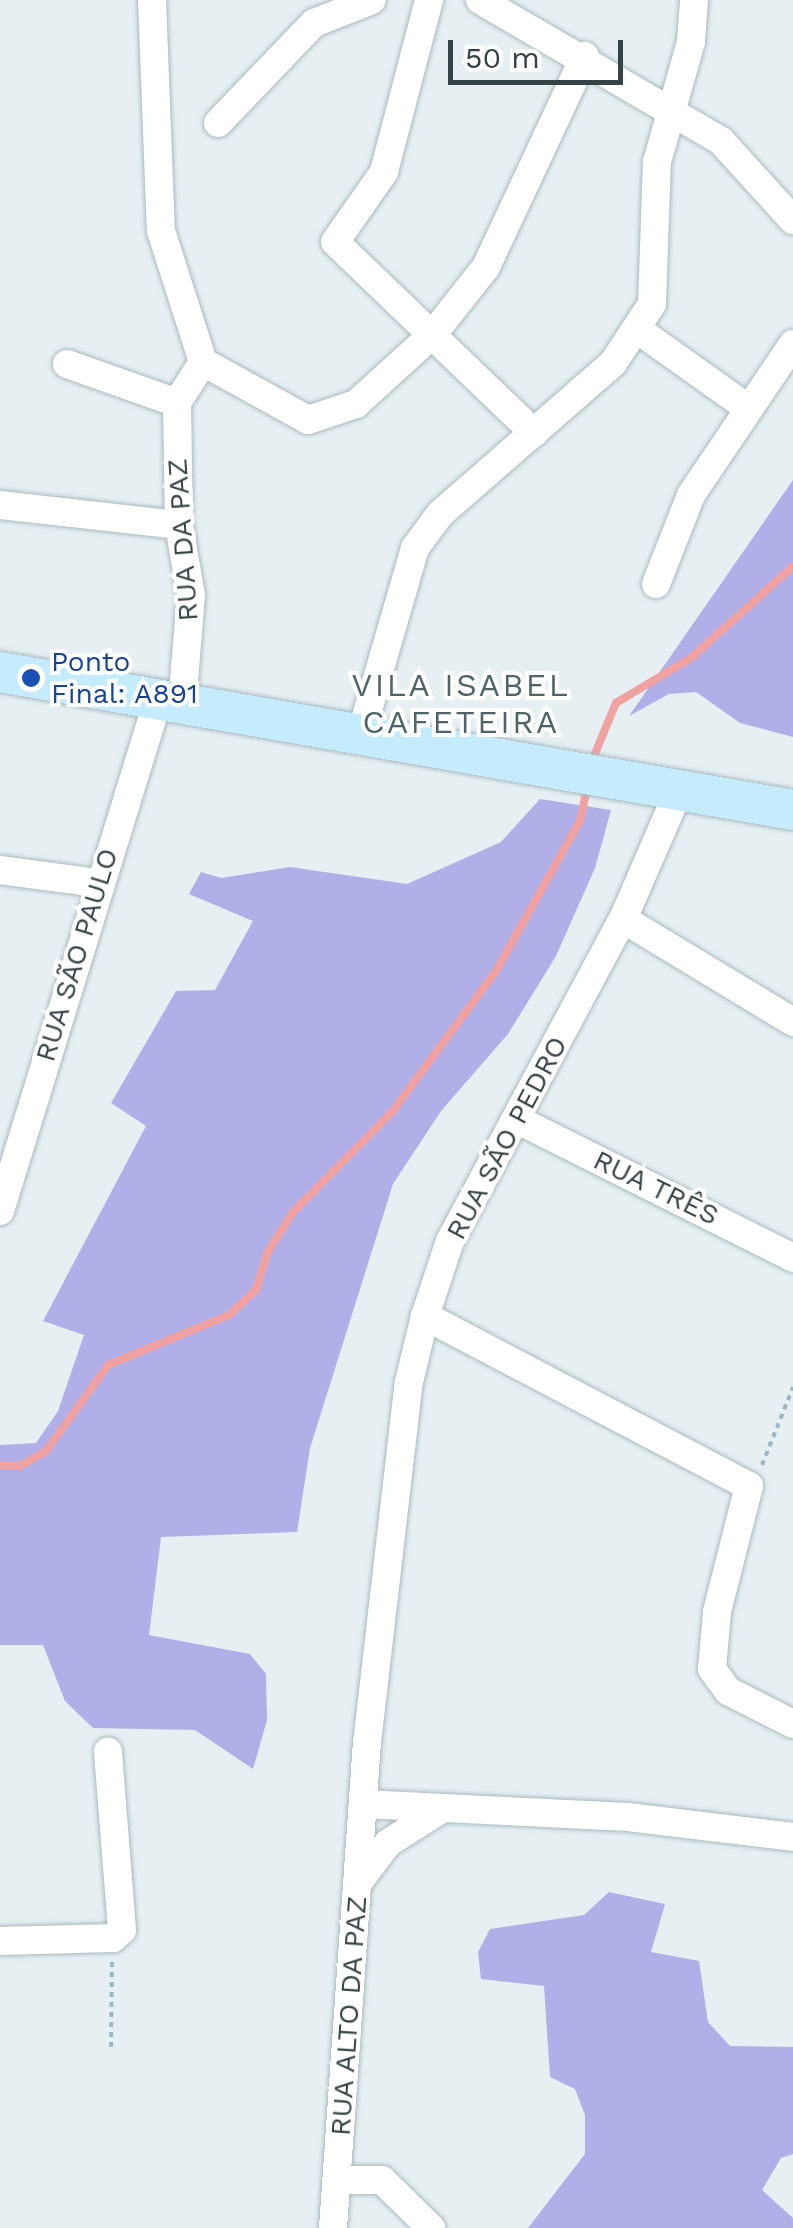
<!DOCTYPE html>
<html>
<head>
<meta charset="utf-8">
<style>
	body { margin:0 }
	#map { position:relative; width:793px; height:2228px; overflow:hidden; background:#e6f0f3; font-family:"Work Sans",sans-serif }
	div>[style] { position:absolute }
	.green>* { inset:0; background:#b1afe7 }
	.stream>* { height:8px; margin:-4px; padding:0 4px; transform-origin:4px; border-radius:4px; background:#f0a2a3 }
	.path>* { height:4px; margin-top:-2px; transform-origin:0; background:repeating-linear-gradient(90deg,#9ab8c0 0 5px,transparent 0 10px) }
	.roads { filter:drop-shadow(0 0 2px #a9b9be) drop-shadow(0 0 2px #a9b9be) }
	.street>* { height:28px; margin:-14px; padding:0 14px; transform-origin:14px; border-radius:14px; background:#fff }
	.secondary>* { height:40px; margin:-20px; padding:0 20px; transform-origin:20px; border-radius:20px; background:#c5ebfe }
	.dots>* { width:28px; height:28px; translate:-50% -50%; box-sizing:border-box; border:5px solid #fff; border-radius:50% }
	span { translate:-50% -50%; white-space:nowrap; text-align:center; line-height:1.15; -webkit-text-stroke:8px #fff; paint-order:stroke }
	.street-label { font-size:28px; color:#354346 }
	.transit-label { font-size:28px; color:#164399 }
	.left { translate:0 -50%; text-align:left }
	.quarter-label { font-size:32px; color:#4d6469; letter-spacing:2.5px }
	.scale { position:absolute; left:448px; top:40px; width:175px; height:45px; box-sizing:border-box; border:5px solid #354346; border-top:0; padding-left:12px; font-size:30px; line-height:35px; white-space:nowrap; color:#354346; -webkit-text-stroke:8px #fff; paint-order:stroke }
</style>
</head>
<body>
<div id="map">
	<div class="green">
		<i style="clip-path:polygon(793px 480px,793px 737px,740px 723px,696px 692px,669px 694px,629px 716px)"></i>
		<i style="clip-path:polygon(540px 799px,611px 810px,595px 868px,556px 956px,508px 1034px,441px 1111px,393px 1184px,310px 1448px,297px 1532px,161px 1537px,149px 1635px,250px 1654px,266px 1674px,267px 1720px,253px 1769px,195px 1730px,93px 1728px,65px 1701px,43px 1645px,0 1645px,0 1445px,36px 1443px,58px 1411px,84px 1335px,43px 1321px,146px 1126px,111px 1103px,176px 991px,215px 990px,253px 921px,189px 894px,201px 872px,221px 878px,290px 867px,407px 884px,501px 842px)"></i>
		<i style="clip-path:polygon(609px 1892px,665px 1904px,651px 1952px,699px 1961px,708px 2022px,730px 2046px,793px 2047px,793px 2154px,781px 2158px,762px 2190px,793px 2218px,793px 2228px,528px 2228px,585px 2154px,585px 2115px,575px 2089px,550px 2077px,544px 1986px,481px 1979px,478px 1952px,490px 1929px,584px 1915px)"></i>
	</div>
	<div class="stream">
		<i style="left:594px;top:756px;width:57px;rotate:-67.5deg"></i>
		<i style="left:616px;top:703px;width:87px;rotate:-31deg"></i>
		<i style="left:691px;top:658px;width:137px;rotate:-42deg"></i>
		<i style="left:0;top:1465px;width:20px;rotate:3deg"></i>
		<i style="left:20px;top:1466px;width:30px;rotate:-30deg"></i>
		<i style="left:46px;top:1451px;width:106px;rotate:-54.2deg"></i>
		<i style="left:108px;top:1365px;width:131px;rotate:-22.5deg"></i>
		<i style="left:229px;top:1315px;width:37px;rotate:-43deg"></i>
		<i style="left:256px;top:1290px;width:39px;rotate:-73deg"></i>
		<i style="left:267px;top:1253px;width:49px;rotate:-57.6deg"></i>
		<i style="left:293px;top:1212px;width:141px;rotate:-45.3deg"></i>
		<i style="left:392px;top:1112px;width:175px;rotate:-53.6deg"></i>
		<i style="left:496px;top:971px;width:172px;rotate:-60.8deg"></i>
		<i style="left:580px;top:821px;width:29px;rotate:-78deg"></i>
	</div>
	<div class="path">
		<i style="left:762px;top:1465px;width:84px;rotate:-68.3deg"></i>
		<i style="left:111px;top:2047px;width:85px;rotate:-89.3deg"></i>
	</div>
	<div class="roads">
		<div class="street">
			<i style="left:152px;top:0;width:231px;rotate:87.8deg"></i>
			<i style="left:161px;top:231px;width:138px;rotate:72.2deg"></i>
			<i style="left:203px;top:362px;width:49px;rotate:122.4deg"></i>
			<i style="left:177px;top:403px;width:122px;rotate:89.1deg"></i>
			<i style="left:179px;top:525px;width:71px;rotate:80.3deg"></i>
			<i style="left:191px;top:595px;width:110px;rotate:94.7deg"></i>
			<i style="left:429px;top:0;width:178px;rotate:104.7deg"></i>
			<i style="left:384px;top:172px;width:85px;rotate:125deg"></i>
			<i style="left:335px;top:242px;width:276px;rotate:43.8deg"></i>
			<i style="left:480px;top:0;width:279px;rotate:30.3deg"></i>
			<i style="left:721px;top:141px;width:107px;rotate:47.7deg"></i>
			<i style="left:218px;top:123px;width:139px;rotate:-46.2deg"></i>
			<i style="left:314px;top:23px;width:62px;rotate:-21.6deg"></i>
			<i style="left:638px;top:330px;width:136px;rotate:35.4deg"></i>
			<i style="left:203px;top:362px;width:120px;rotate:28.9deg"></i>
			<i style="left:308px;top:420px;width:51px;rotate:-18.4deg"></i>
			<i style="left:356px;top:404px;width:104px;rotate:-42.3deg"></i>
			<i style="left:433px;top:334px;width:85px;rotate:-51.7deg"></i>
			<i style="left:486px;top:267px;width:233px;rotate:-64.9deg"></i>
			<i style="left:67px;top:364px;width:117px;rotate:19.5deg"></i>
			<i style="left:0;top:505px;width:180px;rotate:6.4deg"></i>
			<i style="left:656px;top:584px;width:96px;rotate:-68.5deg"></i>
			<i style="left:691px;top:495px;width:182px;rotate:-56deg"></i>
			<i style="left:361px;top:734px;width:194px;rotate:-73.8deg"></i>
			<i style="left:415px;top:548px;width:42px;rotate:-53.7deg"></i>
			<i style="left:440px;top:514px;width:230px;rotate:-41.1deg"></i>
			<i style="left:613px;top:363px;width:71px;rotate:-56.5deg"></i>
			<i style="left:652px;top:304px;width:142px;rotate:-88deg"></i>
			<i style="left:657px;top:162px;width:125px;rotate:-74.2deg"></i>
			<i style="left:691px;top:42px;width:42px;rotate:-85.9deg"></i>
			<i style="left:0;top:870px;width:99px;rotate:7.6deg"></i>
			<i style="left:623px;top:919px;width:199px;rotate:31.2deg"></i>
			<i style="left:518px;top:1120px;width:308px;rotate:26.6deg"></i>
			<i style="left:0;top:1211px;width:535px;rotate:-72.82deg"></i>
			<i style="left:425px;top:1316px;width:366px;rotate:27.7deg"></i>
			<i style="left:749px;top:1486px;width:130px;rotate:104.3deg"></i>
			<i style="left:717px;top:1612px;width:57px;rotate:95deg"></i>
			<i style="left:712px;top:1669px;width:27px;rotate:54deg"></i>
			<i style="left:728px;top:1691px;width:73px;rotate:26.9deg"></i>
			<i style="left:363px;top:1804px;width:265px;rotate:2.8deg"></i>
			<i style="left:628px;top:1817px;width:166px;rotate:6.9deg"></i>
			<i style="left:360px;top:1880px;width:46px;rotate:-52.9deg"></i>
			<i style="left:388px;top:1843px;width:62px;rotate:-32.4deg"></i>
			<i style="left:0;top:1941px;width:113px;rotate:-1.5deg"></i>
			<i style="left:113px;top:1938px;width:12px;rotate:-42deg"></i>
			<i style="left:122px;top:1930px;width:179px;rotate:-94.5deg"></i>
			<i style="left:337px;top:2180px;width:45px"></i>
			<i style="left:382px;top:2180px;width:69px;rotate:44.4deg"></i>
			<i style="left:333px;top:2228px;width:486px;rotate:-86deg"></i>
			<i style="left:367px;top:1743px;width:363px;rotate:-83.4deg"></i>
			<i style="left:409px;top:1382px;width:68px;rotate:-76.4deg"></i>
			<i style="left:425px;top:1316px;width:79px;rotate:-71.6deg"></i>
			<i style="left:450px;top:1241px;width:366px;rotate:-61.8deg"></i>
			<i style="left:623px;top:919px;width:141px;rotate:-66.5deg"></i>
		</div>
		<div class="secondary">
			<i style="left:0;top:672px;width:805px;rotate:9.87deg"></i>
		</div>
	</div>
	<div class="dots">
		<i style="left:31px;top:678px;background:#1a4fb4"></i>
	</div>
	<div class="street-label">
		<span style="left:183px;top:540px;rotate:-94deg">RUA DA PAZ</span>
		<span style="left:77px;top:955px;rotate:-73deg">RUA SÃO PAULO</span>
		<span style="left:507px;top:1138px;rotate:-62deg">RUA SÃO PEDRO</span>
		<span style="left:656px;top:1188px;rotate:26deg">RUA TRÊS</span>
		<span style="left:349px;top:2016px;rotate:-86deg">RUA ALTO DA PAZ</span>
	</div>
	<div class="transit-label">
		<span class="left" style="left:51px;top:678px">Ponto<br>Final: A891</span>
	</div>
	<div class="quarter-label">
		<span style="left:461px;top:704px">VILA ISABEL<br>CAFETEIRA</span>
	</div>
	<div class="scale">50 m</div>
</div>
</body>
</html>
